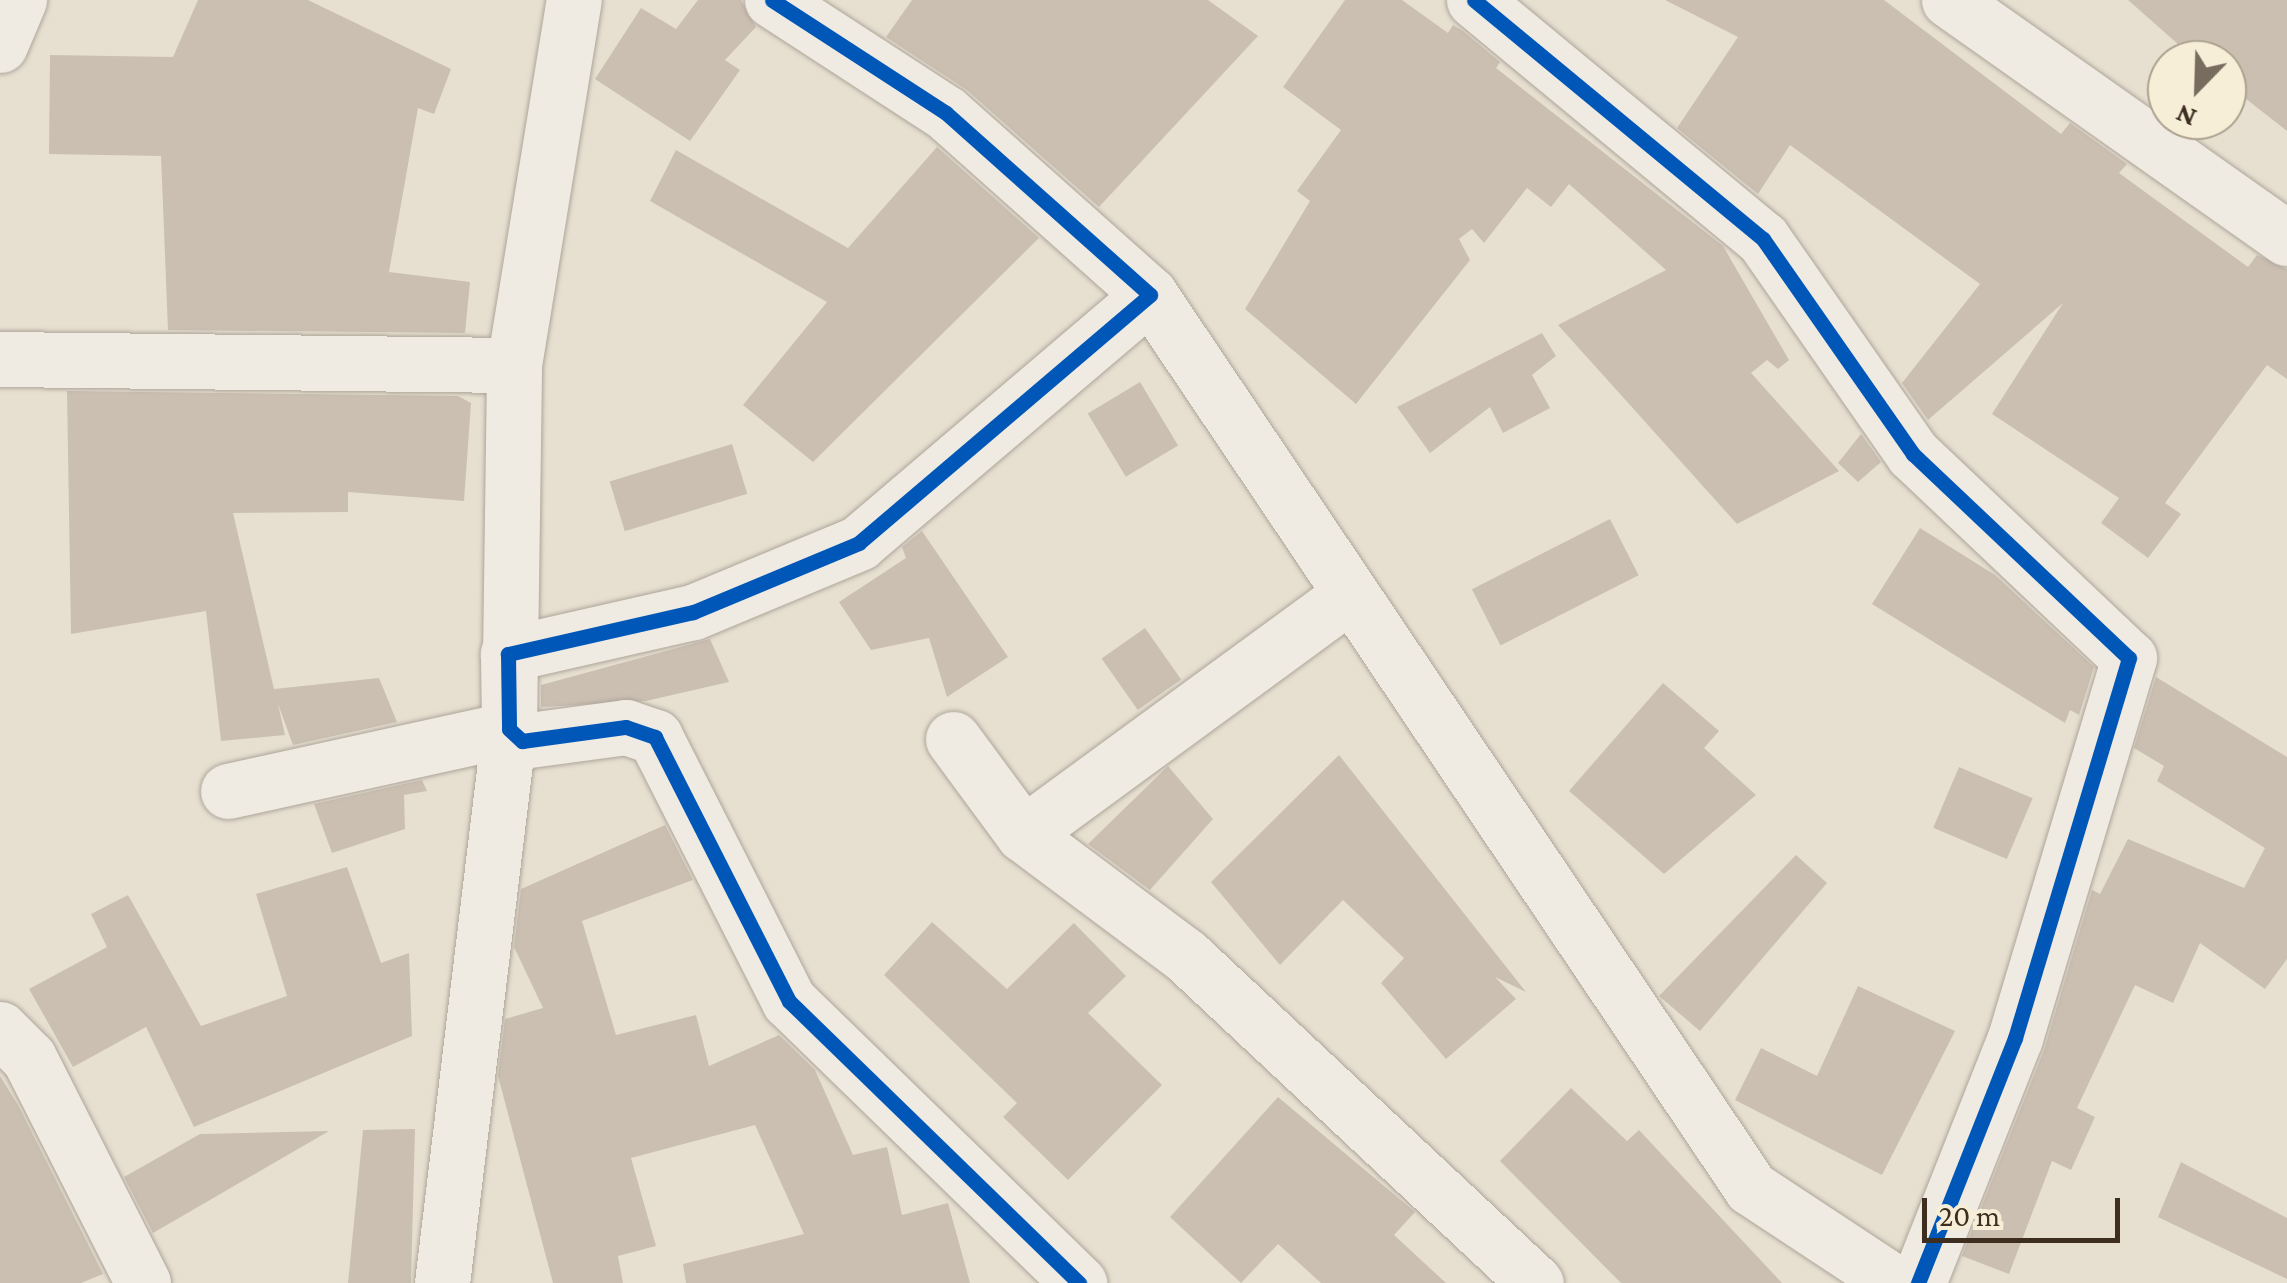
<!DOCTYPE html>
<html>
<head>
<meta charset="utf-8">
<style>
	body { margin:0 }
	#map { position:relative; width:2287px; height:1283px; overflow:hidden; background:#e7e0d1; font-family:"Crimson Pro",serif }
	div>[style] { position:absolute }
	.building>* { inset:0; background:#cbbfb2; transform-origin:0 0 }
	.roads { filter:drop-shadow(0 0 2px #ada599) drop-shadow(0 0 2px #ada599) }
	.street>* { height:55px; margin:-27.5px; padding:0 27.5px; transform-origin:27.5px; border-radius:27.5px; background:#efebe3 }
	.cycleway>* { height:15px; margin:-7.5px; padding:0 7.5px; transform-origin:7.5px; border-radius:7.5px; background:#0057b8 }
	span { translate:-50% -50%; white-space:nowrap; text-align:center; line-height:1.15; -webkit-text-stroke:8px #f7eed8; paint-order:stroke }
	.north { position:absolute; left:2147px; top:40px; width:100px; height:100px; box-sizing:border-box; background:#f7eed8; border:2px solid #ada18e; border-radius:50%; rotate:203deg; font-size:28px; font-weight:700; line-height:40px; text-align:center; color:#3d2e20 }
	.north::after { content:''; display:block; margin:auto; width:35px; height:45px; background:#786c5e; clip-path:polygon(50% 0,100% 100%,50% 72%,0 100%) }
	.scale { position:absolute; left:1922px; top:1198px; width:198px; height:45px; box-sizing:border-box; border:5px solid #3d2e20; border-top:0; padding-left:12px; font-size:30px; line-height:35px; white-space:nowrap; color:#3d2e20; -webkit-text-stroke:8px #f7eed8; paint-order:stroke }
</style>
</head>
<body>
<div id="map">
	<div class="building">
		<i style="clip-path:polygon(198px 0,308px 0,451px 69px,434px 114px,418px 108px,389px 272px,470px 282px,465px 333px,168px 330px,161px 156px,49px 154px,50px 55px,173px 57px)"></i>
		<i style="clip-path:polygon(698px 0,741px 0,756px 27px,725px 60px,740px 70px,690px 141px,595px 79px,641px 8px,676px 29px)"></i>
		<i style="clip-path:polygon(912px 0,1208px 0,1258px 36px,1099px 207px,967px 90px,886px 37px)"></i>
		<i style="clip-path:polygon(1345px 0,1402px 0,1448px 33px,1453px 25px,1463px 31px,1500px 62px,1496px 68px,1723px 246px,1789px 360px,1778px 369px,1767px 360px,1751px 373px,1839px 471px,1737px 524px,1558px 325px,1666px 270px,1569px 184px,1551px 207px,1527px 188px,1484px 243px,1472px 229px,1459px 239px,1470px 260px,1356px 404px,1245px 309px,1310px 201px,1297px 191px,1341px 130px,1283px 87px)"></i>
		<i style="clip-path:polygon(1665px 0,1884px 0,2061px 134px,2070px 123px,2127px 164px,2119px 173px,2248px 267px,2257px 255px,2287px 269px,2287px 379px,2267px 365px,2165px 503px,2181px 514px,2148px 558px,2101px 523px,2119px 498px,1992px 414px,2063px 303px,1928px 420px,1902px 383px,1980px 284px,1790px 145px,1758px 194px,1677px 128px,1738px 37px)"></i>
		<i style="clip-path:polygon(2128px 0,2287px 0,2287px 131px,2227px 84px,2227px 60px,2196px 60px)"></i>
		<i style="clip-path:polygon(937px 147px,1039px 238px,813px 462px,743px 405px,827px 302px,650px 201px,676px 150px,848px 248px)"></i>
		<i style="clip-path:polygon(1542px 333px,1556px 356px,1532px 375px,1550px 408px,1503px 433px,1490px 407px,1430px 453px,1397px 407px)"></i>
		<i style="left:1140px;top:382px;width:74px;height:61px;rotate:59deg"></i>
		<i style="clip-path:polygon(67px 391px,458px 396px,471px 403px,464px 501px,348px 492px,348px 512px,233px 513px,274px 689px,379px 678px,397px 722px,293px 745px,278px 704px,285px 735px,221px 741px,206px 611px,71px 634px)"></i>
		<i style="clip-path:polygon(1861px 434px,1881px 462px,1858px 482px,1838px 463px)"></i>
		<i style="left:732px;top:444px;width:52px;height:128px;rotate:73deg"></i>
		<i style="left:1610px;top:519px;width:63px;height:155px;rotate:63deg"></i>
		<i style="clip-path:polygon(1920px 528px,1995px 575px,2094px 667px,2079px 715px,2070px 710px,2065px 723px,1872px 604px)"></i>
		<i style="clip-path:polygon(922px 531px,1008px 657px,947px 697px,929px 638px,871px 650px,839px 602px,906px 558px,902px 547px)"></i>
		<i style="left:1145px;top:628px;width:63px;height:53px;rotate:55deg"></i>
		<i style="clip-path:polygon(710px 639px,729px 682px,646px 701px,541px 707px,541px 685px)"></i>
		<i style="clip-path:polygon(2156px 677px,2287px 757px,2287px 959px,2265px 989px,2200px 943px,2173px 1003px,2135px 985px,2077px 1108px,2095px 1117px,2071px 1170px,2052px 1161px,2009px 1274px,1962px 1256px,2044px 1050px,2092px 890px,2100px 894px,2128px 839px,2244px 888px,2265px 848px,2157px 781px,2164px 766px,2134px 748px)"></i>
		<i style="clip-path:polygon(1663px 683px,1719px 731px,1704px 748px,1756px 795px,1664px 874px,1569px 791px)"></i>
		<i style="clip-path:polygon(1339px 755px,1526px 992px,1495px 977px,1516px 999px,1446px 1059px,1381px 983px,1404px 958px,1343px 900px,1280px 965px,1211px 882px)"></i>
		<i style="clip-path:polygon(1168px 766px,1213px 819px,1150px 890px,1088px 844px)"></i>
		<i style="left:1959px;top:767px;width:80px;height:66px;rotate:23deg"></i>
		<i style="clip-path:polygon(422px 780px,427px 791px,404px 795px,405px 829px,332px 853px,314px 804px)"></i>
		<i style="clip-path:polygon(665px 825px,693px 880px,582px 921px,616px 1035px,696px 1015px,709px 1066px,779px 1035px,815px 1070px,853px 1155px,887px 1147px,902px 1215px,948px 1203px,970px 1283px,686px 1283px,683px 1264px,804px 1234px,755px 1125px,631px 1158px,656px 1246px,618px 1256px,623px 1283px,553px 1283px,498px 1076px,505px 1019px,543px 1008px,514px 947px,521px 889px)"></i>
		<i style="clip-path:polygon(1796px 855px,1827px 883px,1700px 1031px,1659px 996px)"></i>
		<i style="clip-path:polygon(347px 867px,381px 963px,409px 953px,412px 1036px,194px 1127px,146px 1027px,73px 1067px,29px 989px,107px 947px,91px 914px,128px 895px,201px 1026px,287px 996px,256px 894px)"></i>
		<i style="clip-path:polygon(932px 922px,1007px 989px,1074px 923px,1126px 976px,1088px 1013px,1162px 1085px,1068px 1180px,1003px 1117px,1017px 1103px,884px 975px)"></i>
		<i style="clip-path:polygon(1858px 986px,1955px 1031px,1882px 1175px,1735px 1100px,1761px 1048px,1817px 1076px)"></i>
		<i style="clip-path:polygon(0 1076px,18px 1105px,103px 1274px,81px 1283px,0 1283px)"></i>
		<i style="clip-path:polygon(1571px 1088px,1627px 1141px,1639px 1130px,1782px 1283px,1621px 1283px,1500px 1161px)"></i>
		<i style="clip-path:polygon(1278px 1097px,1415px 1212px,1394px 1235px,1446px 1283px,1321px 1283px,1278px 1244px,1241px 1283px,1170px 1217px)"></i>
		<i style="clip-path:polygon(415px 1129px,411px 1283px,348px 1283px,363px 1130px)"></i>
		<i style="clip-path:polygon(329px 1131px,153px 1233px,124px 1177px,200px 1134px)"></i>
		<i style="clip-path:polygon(2181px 1162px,2287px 1218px,2287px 1279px,2158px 1217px)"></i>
	</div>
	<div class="roads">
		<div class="street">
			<i style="left:772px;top:0;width:207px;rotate:33deg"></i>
			<i style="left:946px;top:113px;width:273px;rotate:41.7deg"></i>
			<i style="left:1150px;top:295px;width:382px;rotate:139.6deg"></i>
			<i style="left:859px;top:543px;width:180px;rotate:157.4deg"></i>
			<i style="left:693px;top:612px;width:190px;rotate:167.2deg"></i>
			<i style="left:508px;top:654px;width:75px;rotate:89.2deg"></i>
			<i style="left:509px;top:729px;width:18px;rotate:43deg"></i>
			<i style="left:522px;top:741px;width:105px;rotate:-7.7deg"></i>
			<i style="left:626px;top:727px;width:31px;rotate:19deg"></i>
			<i style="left:655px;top:737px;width:296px;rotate:63.1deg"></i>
			<i style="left:789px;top:1001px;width:405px;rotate:44.2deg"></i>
			<i style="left:1474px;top:0;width:375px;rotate:39.6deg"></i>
			<i style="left:1763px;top:239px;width:262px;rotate:55.1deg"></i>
			<i style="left:1913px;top:454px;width:297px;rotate:43.4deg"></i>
			<i style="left:2129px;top:658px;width:397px;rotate:106.7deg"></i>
			<i style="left:2015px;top:1038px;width:264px;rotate:111.6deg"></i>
			<i style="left:1949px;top:0;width:413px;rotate:35.2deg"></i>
			<i style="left:0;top:45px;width:49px;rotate:-67.1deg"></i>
			<i style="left:1150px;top:295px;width:1076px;rotate:56.06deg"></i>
			<i style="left:1751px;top:1188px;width:173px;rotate:33.4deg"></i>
			<i style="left:0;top:359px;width:514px;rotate:0.67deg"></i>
			<i style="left:953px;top:739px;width:118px;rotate:53.6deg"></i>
			<i style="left:1023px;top:834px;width:204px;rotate:36.8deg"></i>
			<i style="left:1186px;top:956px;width:479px;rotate:43.1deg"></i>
			<i style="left:228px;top:791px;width:288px;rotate:-12.4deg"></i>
			<i style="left:1023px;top:834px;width:401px;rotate:-36.2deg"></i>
			<i style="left:0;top:1029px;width:41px;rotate:45deg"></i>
			<i style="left:29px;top:1058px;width:252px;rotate:63.1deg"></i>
			<i style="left:442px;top:1283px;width:558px;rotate:-83.1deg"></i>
			<i style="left:509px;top:729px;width:364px;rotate:-89.2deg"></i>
			<i style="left:514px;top:365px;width:370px;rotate:-80.7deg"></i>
		</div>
	</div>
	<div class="cycleway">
		<i style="left:772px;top:0;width:207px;rotate:33deg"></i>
		<i style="left:946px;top:113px;width:273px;rotate:41.7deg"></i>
		<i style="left:1150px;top:295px;width:382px;rotate:139.6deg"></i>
		<i style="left:859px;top:543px;width:180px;rotate:157.4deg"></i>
		<i style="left:693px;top:612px;width:190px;rotate:167.2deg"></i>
		<i style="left:508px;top:654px;width:75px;rotate:89.2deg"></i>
		<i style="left:509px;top:729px;width:18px;rotate:43deg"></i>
		<i style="left:522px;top:741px;width:105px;rotate:-7.7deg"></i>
		<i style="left:626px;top:727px;width:31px;rotate:19deg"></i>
		<i style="left:655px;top:737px;width:296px;rotate:63.1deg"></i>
		<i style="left:789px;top:1001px;width:405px;rotate:44.2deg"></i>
		<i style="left:1474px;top:0;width:375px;rotate:39.6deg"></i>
		<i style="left:1763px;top:239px;width:262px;rotate:55.1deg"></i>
		<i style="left:1913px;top:454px;width:297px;rotate:43.4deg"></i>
		<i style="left:2129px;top:658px;width:397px;rotate:106.7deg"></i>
		<i style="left:2015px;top:1038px;width:264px;rotate:111.6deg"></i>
	</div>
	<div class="north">N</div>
	<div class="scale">20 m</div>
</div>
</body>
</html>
